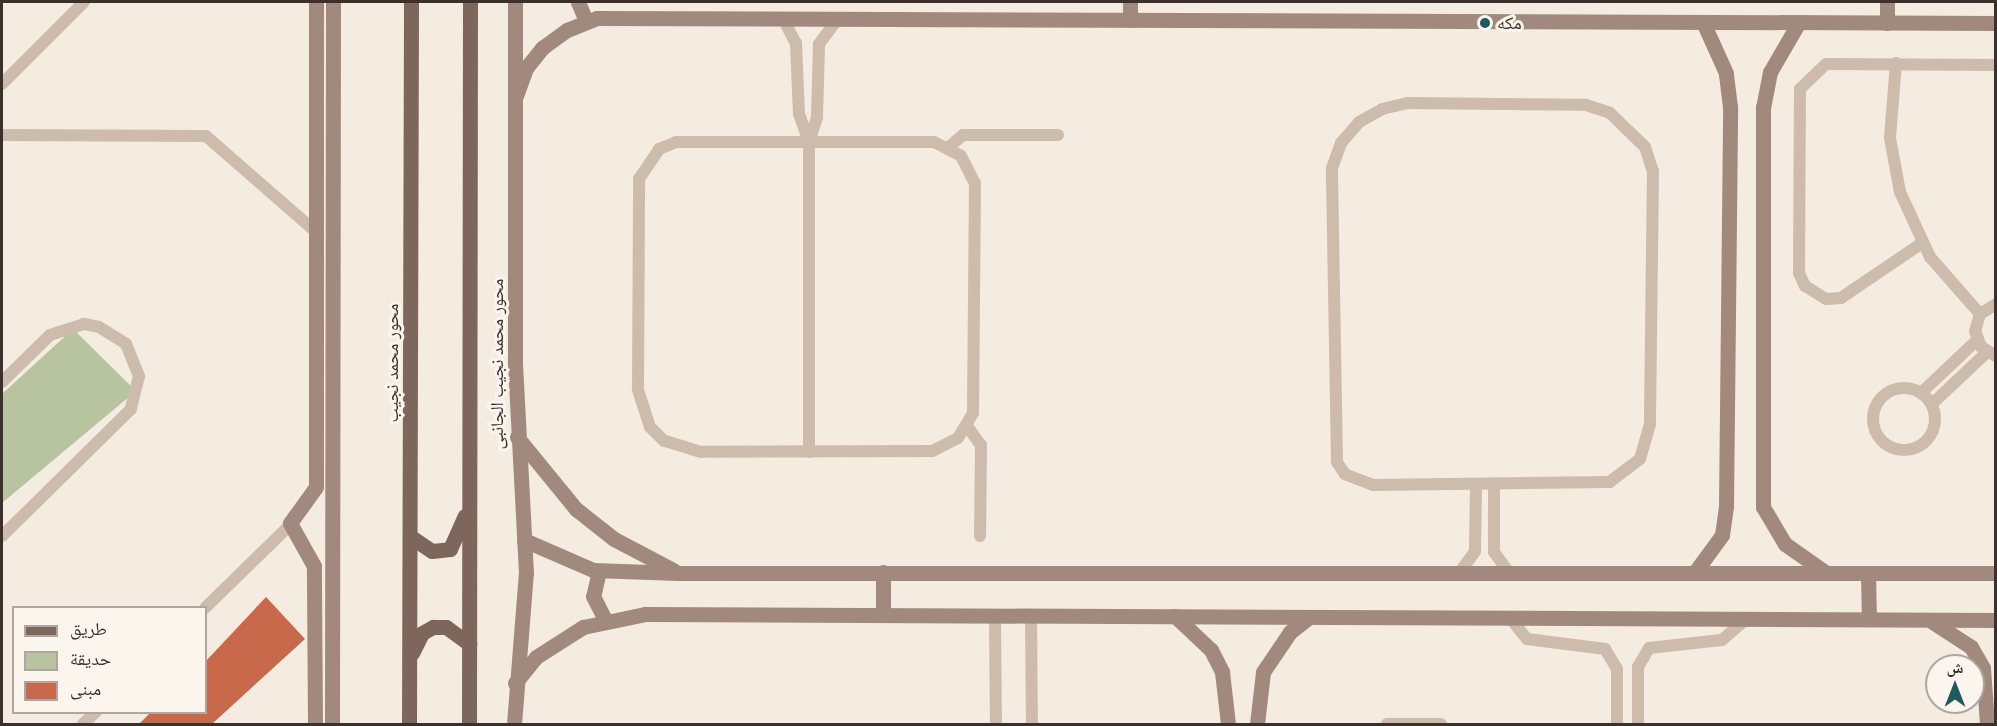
<!DOCTYPE html>
<html>
<head>
<meta charset="utf-8">
<style>
	body { margin:0 }
	#map { position:relative; width:1997px; height:726px; overflow:hidden; background:#f4ebe1; font-family:"Nunito Sans","Noto Naskh Arabic",sans-serif }
	div>[style] { position:absolute }
	.green>* { inset:0; background:#b8c4a0 }
	.building>* { inset:0; background:#c8694b }
	.street>* { height:12px; margin:-6px; padding:0 6px; transform-origin:6px; border-radius:6px; background:#cdbbac }
	.street>.ring { margin:-6px; padding:0; box-sizing:content-box; background:none; border:12px solid #cdbbac; border-radius:50% }
	.secondary>* { height:15px; margin:-7.5px; padding:0 7.5px; transform-origin:7.5px; border-radius:7.5px; background:#a18a7d }
	.primary>* { height:15px; margin:-7.5px; padding:0 7.5px; transform-origin:7.5px; border-radius:7.5px; background:#7d675c }
	.dots>* { width:16px; height:16px; translate:-50% -50%; box-sizing:border-box; border:3px solid #fbf5ee; border-radius:50% }
	span { translate:-50% -50%; white-space:nowrap; text-align:center; line-height:1.15; -webkit-text-stroke:6px #fbf5ee; paint-order:stroke }
	.poi-label { font-size:18px; color:#3b302b }
	.left { translate:0 -50%; text-align:left }
	.street-label { font-size:18px; color:#3b302b }
	.frame { position:absolute; inset:0; border:3px solid #3b302b; pointer-events:none }
	.legend { position:absolute; left:12px; top:606px; width:195px; height:108px; box-sizing:border-box; background:#fbf5ee; border:2px solid #aea6a0; margin:0; padding:8px 10px; list-style:none; font-size:18px; color:#3b302b }
	.legend li { display:flex; align-items:center; gap:12px; height:30px }
	.legend b { width:30px; border:2px solid #aea6a0 }
	.north { position:absolute; left:1925px; top:654px; width:60px; height:60px; box-sizing:border-box; background:#fbf5ee; border:2px solid #aea6a0; border-radius:50%; rotate:0deg; font-size:16px; font-weight:700; line-height:24px; text-align:center; color:#3b302b }
	.north::after { content:''; display:block; margin:auto; width:21px; height:27px; background:#1f5a5e; clip-path:polygon(50% 0,100% 100%,50% 72%,0 100%) }
</style>
</head>
<body>
<div id="map">
	<div class="green">
		<i style="clip-path:polygon(73px 329px,136px 391px,2px 503px,2px 394px)"></i>
	</div>
	<div class="building">
		<i style="clip-path:polygon(266px 597px,305px 639px,212px 724px,139px 724px,151px 712px,206px 712px,206px 661px)"></i>
	</div>
	<div class="street">
		<i style="left:783px;top:19px;width:27px;rotate:62deg"></i>
		<i style="left:796px;top:43px;width:71px;rotate:87.6deg"></i>
		<i style="left:799px;top:114px;width:30px;rotate:70deg"></i>
		<i style="left:1896px;top:63px;width:75px;rotate:94.6deg"></i>
		<i style="left:1890px;top:138px;width:55px;rotate:79.5deg"></i>
		<i style="left:1900px;top:192px;width:72px;rotate:65.2deg"></i>
		<i style="left:1930px;top:257px;width:76px;rotate:48.7deg"></i>
		<i style="left:2px;top:84px;width:116px;rotate:-45deg"></i>
		<i style="left:1408px;top:103px;width:178px;rotate:0.6deg"></i>
		<i style="left:1586px;top:105px;width:25px;rotate:18deg"></i>
		<i style="left:1610px;top:113px;width:49px;rotate:44.2deg"></i>
		<i style="left:1645px;top:147px;width:25px;rotate:72deg"></i>
		<i style="left:1653px;top:171px;width:253px;rotate:90.7deg"></i>
		<i style="left:1650px;top:424px;width:36px;rotate:106deg"></i>
		<i style="left:1640px;top:459px;width:38px;rotate:143deg"></i>
		<i style="left:1610px;top:482px;width:237px;rotate:179.3deg"></i>
		<i style="left:1373px;top:485px;width:30px;rotate:-159deg"></i>
		<i style="left:1345px;top:474px;width:14px;rotate:-124deg"></i>
		<i style="left:1337px;top:462px;width:294px;rotate:-91deg"></i>
		<i style="left:1332px;top:168px;width:27px;rotate:-70deg"></i>
		<i style="left:1341px;top:143px;width:28px;rotate:-49deg"></i>
		<i style="left:1359px;top:122px;width:26px;rotate:-29deg"></i>
		<i style="left:1382px;top:109px;width:27px;rotate:-13deg"></i>
		<i style="left:2px;top:135px;width:204px;rotate:0.3deg"></i>
		<i style="left:206px;top:136px;width:146px;rotate:41.1deg"></i>
		<i style="left:676px;top:142px;width:258px"></i>
		<i style="left:934px;top:142px;width:30px;rotate:27deg"></i>
		<i style="left:961px;top:156px;width:30px;rotate:63deg"></i>
		<i style="left:975px;top:183px;width:230px;rotate:90.5deg"></i>
		<i style="left:973px;top:413px;width:29px;rotate:121deg"></i>
		<i style="left:958px;top:438px;width:29px;rotate:153deg"></i>
		<i style="left:932px;top:451px;width:231px;rotate:179.8deg"></i>
		<i style="left:701px;top:452px;width:39px;rotate:-163deg"></i>
		<i style="left:664px;top:441px;width:20px;rotate:-135deg"></i>
		<i style="left:650px;top:427px;width:40px;rotate:-108deg"></i>
		<i style="left:638px;top:389px;width:210px;rotate:-89.7deg"></i>
		<i style="left:639px;top:179px;width:36px;rotate:-56deg"></i>
		<i style="left:659px;top:149px;width:18px;rotate:-22deg"></i>
		<i style="left:949px;top:147px;width:18px;rotate:-41deg"></i>
		<i style="left:963px;top:135px;width:95px"></i>
		<i style="left:1922px;top:243px;width:98px;rotate:145.8deg"></i>
		<i style="left:1841px;top:298px;width:15px;rotate:176deg"></i>
		<i style="left:1826px;top:299px;width:25px;rotate:-148deg"></i>
		<i style="left:1805px;top:286px;width:14px;rotate:-115deg"></i>
		<i style="left:1799px;top:273px;width:184px;rotate:-89.7deg"></i>
		<i style="left:1800px;top:89px;width:36px;rotate:-44deg"></i>
		<i style="left:1826px;top:64px;width:170px;rotate:0.3deg"></i>
		<i style="left:1996px;top:304px;width:19px;rotate:148deg"></i>
		<i style="left:1980px;top:314px;width:18px;rotate:106deg"></i>
		<i style="left:1975px;top:331px;width:17px;rotate:69deg"></i>
		<i style="left:1981px;top:347px;width:17px;rotate:31deg"></i>
		<i style="left:2px;top:382px;width:67px;rotate:-44.4deg"></i>
		<i style="left:50px;top:335px;width:36px;rotate:-18deg"></i>
		<i style="left:84px;top:324px;width:15px;rotate:11deg"></i>
		<i style="left:99px;top:327px;width:32px;rotate:32deg"></i>
		<i style="left:126px;top:344px;width:35px;rotate:68deg"></i>
		<i style="left:139px;top:376px;width:34px;rotate:104deg"></i>
		<i style="left:131px;top:409px;width:181px;rotate:135.4deg"></i>
		<i class="ring" style="left:1873px;top:388px;width:50px;height:50px"></i>
		<i style="left:1921px;top:393px;width:77px;rotate:-43.4deg"></i>
		<i style="left:1932px;top:404px;width:76px;rotate:-43.4deg"></i>
		<i style="left:967px;top:426px;width:24px;rotate:54deg"></i>
		<i style="left:981px;top:445px;width:91px;rotate:90.6deg"></i>
		<i style="left:809px;top:452px;width:310px;rotate:-90deg"></i>
		<i style="left:809px;top:142px;width:26px;rotate:-72deg"></i>
		<i style="left:817px;top:117px;width:73px;rotate:-88.4deg"></i>
		<i style="left:819px;top:44px;width:31px;rotate:-53deg"></i>
		<i style="left:1494px;top:486px;width:66px;rotate:90deg"></i>
		<i style="left:1494px;top:552px;width:26px;rotate:54deg"></i>
		<i style="left:1460px;top:572px;width:26px;rotate:-54deg"></i>
		<i style="left:1475px;top:551px;width:65px;rotate:-89.1deg"></i>
		<i style="left:205px;top:608px;width:119px;rotate:-44.3deg"></i>
		<i style="left:995px;top:616px;width:108px;rotate:89.5deg"></i>
		<i style="left:1031px;top:616px;width:108px;rotate:89.5deg"></i>
		<i style="left:1510px;top:618px;width:27px;rotate:51deg"></i>
		<i style="left:1527px;top:639px;width:79px;rotate:7.3deg"></i>
		<i style="left:1605px;top:649px;width:23px;rotate:59deg"></i>
		<i style="left:1617px;top:669px;width:55px;rotate:90deg"></i>
		<i style="left:83px;top:724px;width:18px;rotate:-43deg"></i>
		<i style="left:1387px;top:724px;width:54px"></i>
		<i style="left:1638px;top:724px;width:57px;rotate:-90deg"></i>
		<i style="left:1638px;top:667px;width:22px;rotate:-60deg"></i>
		<i style="left:1649px;top:648px;width:73px;rotate:-6.3deg"></i>
		<i style="left:1722px;top:640px;width:32px;rotate:-41deg"></i>
	</div>
	<div class="secondary">
		<i style="left:578px;top:2px;width:21px;rotate:67deg"></i>
		<i style="left:1130px;top:2px;width:18px;rotate:90deg"></i>
		<i style="left:1887px;top:2px;width:21px;rotate:90deg"></i>
		<i style="left:1799px;top:22px;width:58px;rotate:120.1deg"></i>
		<i style="left:1770px;top:72px;width:36px;rotate:101deg"></i>
		<i style="left:1763px;top:107px;width:400px;rotate:90deg"></i>
		<i style="left:1763px;top:507px;width:43px;rotate:59.3deg"></i>
		<i style="left:1785px;top:544px;width:49px;rotate:35deg"></i>
		<i style="left:516px;top:96px;width:30px;rotate:-70deg"></i>
		<i style="left:526px;top:68px;width:26px;rotate:-51deg"></i>
		<i style="left:542px;top:48px;width:31px;rotate:-36deg"></i>
		<i style="left:567px;top:30px;width:32px;rotate:-22deg"></i>
		<i style="left:597px;top:18px;width:1399px;rotate:0.2deg"></i>
		<i style="left:517px;top:437px;width:93px;rotate:50.7deg"></i>
		<i style="left:576px;top:509px;width:48px;rotate:38.3deg"></i>
		<i style="left:614px;top:539px;width:67px;rotate:27.7deg"></i>
		<i style="left:524px;top:540px;width:75px;rotate:23.5deg"></i>
		<i style="left:593px;top:570px;width:85px;rotate:2deg"></i>
		<i style="left:678px;top:573px;width:1318px"></i>
		<i style="left:599px;top:571px;width:26px;rotate:103deg"></i>
		<i style="left:593px;top:596px;width:27px;rotate:63deg"></i>
		<i style="left:1695px;top:572px;width:46px;rotate:-53.9deg"></i>
		<i style="left:1722px;top:535px;width:29px;rotate:-82deg"></i>
		<i style="left:1726px;top:506px;width:399px;rotate:-89.4deg"></i>
		<i style="left:1730px;top:107px;width:34px;rotate:-97deg"></i>
		<i style="left:1726px;top:73px;width:56px;rotate:-114.3deg"></i>
		<i style="left:1868px;top:573px;width:46px;rotate:88.8deg"></i>
		<i style="left:883px;top:615px;width:43px;rotate:-90deg"></i>
		<i style="left:1175px;top:616px;width:50px;rotate:43.4deg"></i>
		<i style="left:1211px;top:650px;width:25px;rotate:63deg"></i>
		<i style="left:1222px;top:672px;width:52px;rotate:83.4deg"></i>
		<i style="left:1931px;top:621px;width:48px;rotate:33deg"></i>
		<i style="left:1971px;top:647px;width:24px;rotate:60deg"></i>
		<i style="left:1983px;top:668px;width:56px;rotate:85.9deg"></i>
		<i style="left:515px;top:683px;width:33px;rotate:-51deg"></i>
		<i style="left:536px;top:657px;width:56px;rotate:-32.6deg"></i>
		<i style="left:583px;top:627px;width:63px;rotate:-11.8deg"></i>
		<i style="left:645px;top:614px;width:1351px;rotate:0.25deg"></i>
		<i style="left:315px;top:724px;width:158px;rotate:-90.4deg"></i>
		<i style="left:314px;top:566px;width:49px;rotate:-119.2deg"></i>
		<i style="left:290px;top:523px;width:44px;rotate:-54.2deg"></i>
		<i style="left:316px;top:487px;width:485px;rotate:-90deg"></i>
		<i style="left:332px;top:724px;width:722px;rotate:-89.92deg"></i>
		<i style="left:514px;top:724px;width:151px;rotate:-85.5deg"></i>
		<i style="left:526px;top:573px;width:207px;rotate:-93deg"></i>
		<i style="left:515px;top:366px;width:364px;rotate:-90deg"></i>
		<i style="left:1257px;top:724px;width:52px;rotate:-83.4deg"></i>
		<i style="left:1263px;top:672px;width:48px;rotate:-56deg"></i>
		<i style="left:1290px;top:632px;width:24px;rotate:-38deg"></i>
	</div>
	<div class="primary">
		<i style="left:411px;top:537px;width:25px;rotate:34deg"></i>
		<i style="left:432px;top:551px;width:18px;rotate:-6deg"></i>
		<i style="left:450px;top:549px;width:36px;rotate:-66deg"></i>
		<i style="left:412px;top:653px;width:22px;rotate:-63deg"></i>
		<i style="left:422px;top:633px;width:13px;rotate:-29deg"></i>
		<i style="left:433px;top:627px;width:13px"></i>
		<i style="left:446px;top:627px;width:29px;rotate:36deg"></i>
		<i style="left:409px;top:724px;width:722px;rotate:-89.84deg"></i>
		<i style="left:469px;top:724px;width:722px;rotate:-89.92deg"></i>
	</div>
	<div class="dots">
		<i style="left:1485px;top:23px;background:#1f5a5e"></i>
	</div>
	<div class="poi-label">
		<span class="left" style="left:1497px;top:23px">مكه</span>
	</div>
	<div class="street-label">
		<span style="left:392px;top:363px;rotate:-90deg">محور محمد نجيب</span>
		<span style="left:497px;top:364px;rotate:-90deg">محور محمد نجيب الجانبى</span>
	</div>
	<div class="frame"></div>
	<ul class="legend">
	<li><b style="height:8px;background:#7d675c"></b>طريق</li>
	<li><b style="height:16px;background:#b8c4a0"></b>حديقة</li>
	<li><b style="height:16px;background:#c8694b"></b>مبنى</li>
	</ul>
	<div class="north">ش</div>
</div>
</body>
</html>
